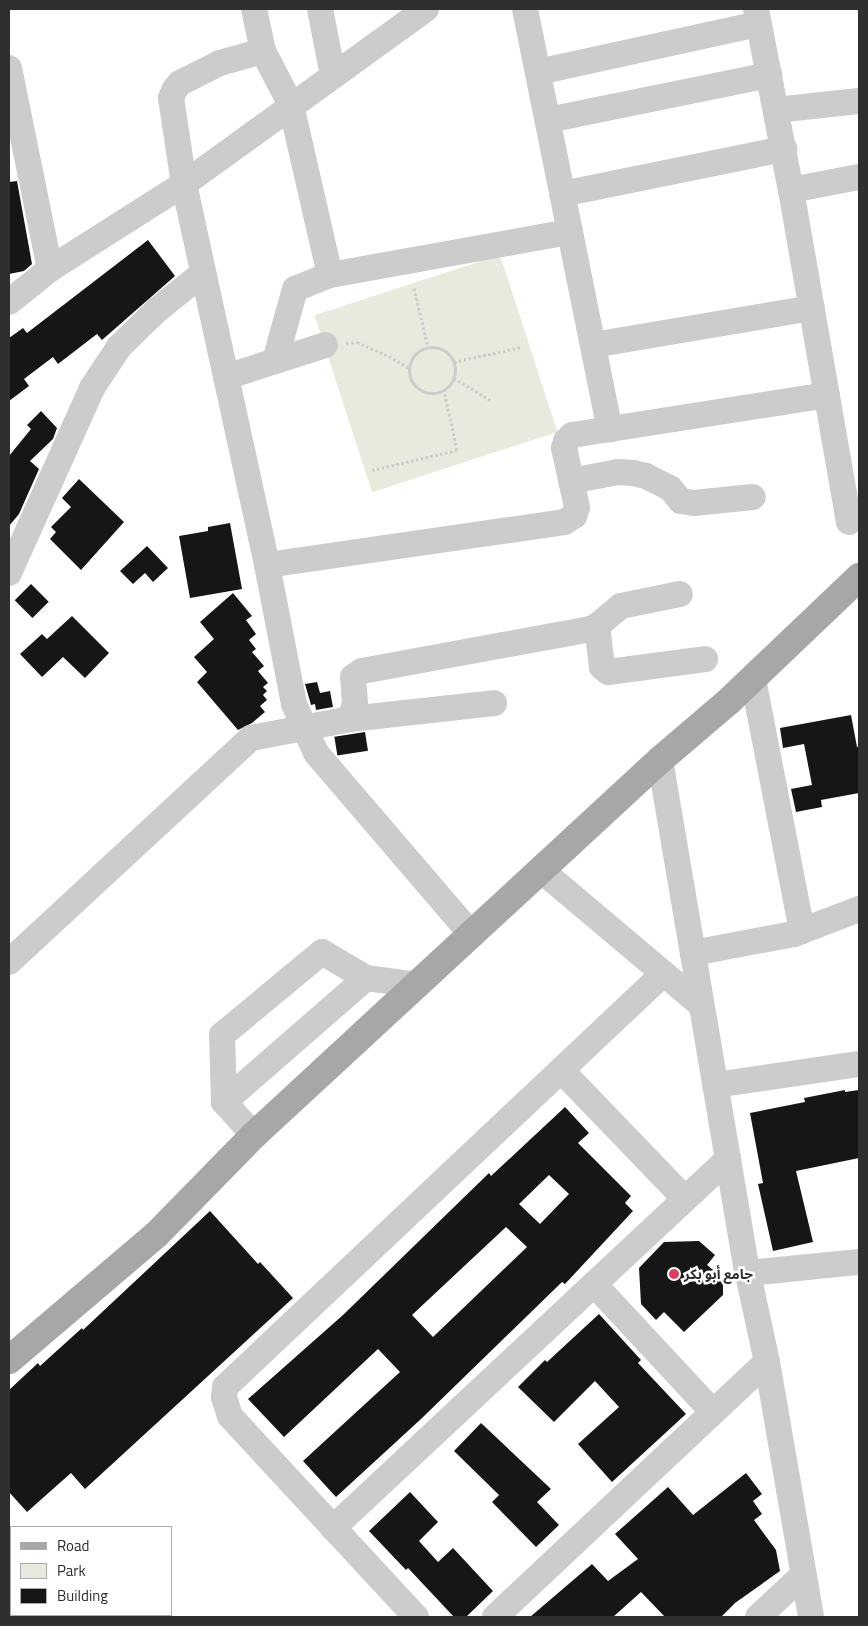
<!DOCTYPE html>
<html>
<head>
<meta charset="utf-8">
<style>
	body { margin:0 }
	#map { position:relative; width:868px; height:1626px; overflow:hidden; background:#fff; font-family:"Titillium Web","Noto Sans Arabic",sans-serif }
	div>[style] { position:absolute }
	.green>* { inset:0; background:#e7ebde; transform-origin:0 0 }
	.building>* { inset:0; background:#161616; transform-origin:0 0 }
	.path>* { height:3px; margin-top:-1.5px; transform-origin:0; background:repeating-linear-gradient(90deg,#ccc 0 2.5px,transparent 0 5px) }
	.path>.ring { margin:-1.5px; padding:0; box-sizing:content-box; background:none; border:3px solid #ccc; border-radius:50% }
	.minor>* { height:26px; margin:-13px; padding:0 13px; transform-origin:13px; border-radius:13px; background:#ccc }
	.major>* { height:28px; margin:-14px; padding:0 14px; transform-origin:14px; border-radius:14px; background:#a7a7a7 }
	.dots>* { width:14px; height:14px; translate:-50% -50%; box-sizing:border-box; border:2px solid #fff; border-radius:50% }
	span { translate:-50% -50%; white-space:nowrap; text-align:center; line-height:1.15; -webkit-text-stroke:5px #fff; paint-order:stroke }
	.poi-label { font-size:14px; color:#2f2f2f; font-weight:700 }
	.left { translate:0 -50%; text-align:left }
	.frame { position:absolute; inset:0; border:10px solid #2f2f2f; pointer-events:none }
	.legend { position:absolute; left:10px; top:1526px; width:162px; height:90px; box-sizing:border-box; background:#fff; border:1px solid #acacac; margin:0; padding:6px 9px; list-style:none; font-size:15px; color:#2f2f2f }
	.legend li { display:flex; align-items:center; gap:10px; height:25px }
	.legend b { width:25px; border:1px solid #acacac }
</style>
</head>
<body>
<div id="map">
	<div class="green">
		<i style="left:500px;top:255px;width:186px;height:195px;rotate:72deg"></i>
	</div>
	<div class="building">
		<i style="clip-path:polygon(17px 181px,32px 264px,24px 271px,9px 274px,9px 182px)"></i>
		<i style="clip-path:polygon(148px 240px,175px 276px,102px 340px,97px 334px,58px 364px,53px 357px,24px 379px,29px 386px,9px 401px,9px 338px,23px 328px,27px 333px)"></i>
		<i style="clip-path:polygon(41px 411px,57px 428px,53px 439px,30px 461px,39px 469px,19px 514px,9px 526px,9px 456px,31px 429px,27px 425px)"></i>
		<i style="clip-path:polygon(79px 479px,124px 522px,81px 570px,50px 539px,56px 532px,51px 527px,71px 507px,62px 498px)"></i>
		<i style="clip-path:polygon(230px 523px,242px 589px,190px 598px,179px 536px,208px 531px,208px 527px)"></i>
		<i style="clip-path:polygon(147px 546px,168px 568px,153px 582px,145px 573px,133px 584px,120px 571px)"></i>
		<i style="left:31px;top:584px;width:25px;height:23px;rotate:45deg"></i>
		<i style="clip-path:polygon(233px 593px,252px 616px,246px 620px,256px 634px,249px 640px,256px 649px,252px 652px,264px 666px,258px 671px,268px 683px,263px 687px,267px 691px,263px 695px,267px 700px,260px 706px,265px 712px,252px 723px,238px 730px,197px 682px,207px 672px,194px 657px,214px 639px,200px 622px)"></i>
		<i style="clip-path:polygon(72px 616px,109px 653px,85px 678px,63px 657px,42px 677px,20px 654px,42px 634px,47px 639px)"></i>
		<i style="clip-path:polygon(317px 682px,320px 693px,330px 691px,333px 707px,316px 710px,315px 704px,311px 705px,305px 684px)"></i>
		<i style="clip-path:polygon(851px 715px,857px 747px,859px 747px,859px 793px,821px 800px,822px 807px,796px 812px,791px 789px,812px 785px,804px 744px,783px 748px,780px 728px)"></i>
		<i style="left:365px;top:732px;width:19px;height:31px;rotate:81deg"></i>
		<i style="clip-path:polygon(845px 1090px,845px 1092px,859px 1090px,859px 1158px,796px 1171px,813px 1242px,773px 1251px,758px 1184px,763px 1183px,750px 1113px,805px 1102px,804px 1098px)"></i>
		<i style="clip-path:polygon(evenodd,565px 1107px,589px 1133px,578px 1143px,631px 1196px,625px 1203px,633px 1211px,565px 1284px,562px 1282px,421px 1419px,336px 1497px,303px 1461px,400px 1372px,378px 1349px,284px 1437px,248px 1399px,343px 1315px,489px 1173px,491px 1176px,565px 1107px,549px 1175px,569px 1194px,540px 1224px,519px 1204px,549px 1175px,565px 1107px,506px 1227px,527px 1247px,433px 1337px,412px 1315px,506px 1227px)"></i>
		<i style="clip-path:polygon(210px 1211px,258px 1264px,260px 1262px,293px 1298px,85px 1489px,71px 1473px,27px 1512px,9px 1492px,9px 1390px,38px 1363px,40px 1366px,82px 1328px,83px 1330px)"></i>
		<i style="clip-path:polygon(699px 1241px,715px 1255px,707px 1265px,723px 1278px,723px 1295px,684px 1332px,664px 1312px,656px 1320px,641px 1304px,639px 1268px,664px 1242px)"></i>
		<i style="clip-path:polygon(599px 1314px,641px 1360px,638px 1363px,686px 1414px,612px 1482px,578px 1444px,619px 1407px,595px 1381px,554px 1422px,518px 1387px,545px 1360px,547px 1362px)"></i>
		<i style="clip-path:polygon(481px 1423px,551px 1489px,537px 1502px,559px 1525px,536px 1547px,492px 1502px,499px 1495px,454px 1451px)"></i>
		<i style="clip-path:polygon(746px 1473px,762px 1494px,753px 1501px,762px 1514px,754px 1520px,776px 1550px,780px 1571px,735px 1603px,721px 1617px,665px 1617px,641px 1592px,613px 1617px,530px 1617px,592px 1564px,608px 1581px,638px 1559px,615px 1534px,668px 1487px,693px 1515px)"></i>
		<i style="clip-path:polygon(410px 1492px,438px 1522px,419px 1541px,438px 1562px,453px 1548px,493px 1591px,466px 1617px,454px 1617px,408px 1568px,406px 1570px,369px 1531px)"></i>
	</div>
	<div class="path">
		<i style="left:414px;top:288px;width:61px;rotate:76.7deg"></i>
		<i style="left:346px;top:343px;width:11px;rotate:-5deg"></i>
		<i style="left:357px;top:342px;width:35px;rotate:24deg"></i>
		<i style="left:389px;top:356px;width:23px;rotate:31deg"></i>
		<i class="ring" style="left:409px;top:347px;width:43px;height:43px"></i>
		<i style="left:454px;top:362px;width:69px;rotate:-12.6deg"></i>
		<i style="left:454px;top:378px;width:44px;rotate:31.2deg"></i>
		<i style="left:372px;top:470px;width:87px;rotate:-13.2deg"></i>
		<i style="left:457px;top:450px;width:61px;rotate:-102.2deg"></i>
	</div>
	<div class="minor">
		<i style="left:254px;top:9px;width:43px;rotate:77.9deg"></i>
		<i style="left:263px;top:51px;width:61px;rotate:62.6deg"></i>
		<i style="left:291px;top:105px;width:174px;rotate:77.1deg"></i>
		<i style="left:330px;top:275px;width:244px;rotate:-10.2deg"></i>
		<i style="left:320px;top:9px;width:67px;rotate:78.9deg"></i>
		<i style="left:525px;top:9px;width:429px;rotate:78.6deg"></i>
		<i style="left:756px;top:9px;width:184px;rotate:79.1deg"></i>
		<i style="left:791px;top:190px;width:337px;rotate:80.1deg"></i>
		<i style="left:263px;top:51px;width:45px;rotate:164.4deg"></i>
		<i style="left:220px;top:63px;width:45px;rotate:153.4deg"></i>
		<i style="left:180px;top:83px;width:8px;rotate:130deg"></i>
		<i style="left:175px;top:89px;width:10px;rotate:114deg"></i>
		<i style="left:171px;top:98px;width:87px;rotate:81.4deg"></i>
		<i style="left:184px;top:184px;width:390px;rotate:77.7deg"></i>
		<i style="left:267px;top:565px;width:142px;rotate:79deg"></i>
		<i style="left:294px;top:704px;width:54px;rotate:65.8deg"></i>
		<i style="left:316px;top:753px;width:240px;rotate:49.4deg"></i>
		<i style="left:9px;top:68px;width:205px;rotate:78.5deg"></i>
		<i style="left:538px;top:72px;width:226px;rotate:-12.3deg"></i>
		<i style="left:776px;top:110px;width:83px;rotate:-6.2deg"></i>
		<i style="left:548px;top:120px;width:226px;rotate:-11.5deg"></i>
		<i style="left:791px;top:190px;width:69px;rotate:-10.8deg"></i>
		<i style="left:562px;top:194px;width:227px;rotate:-11.5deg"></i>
		<i style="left:9px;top:302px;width:53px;rotate:-38.8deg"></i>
		<i style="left:50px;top:269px;width:159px;rotate:-32.4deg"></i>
		<i style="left:184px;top:184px;width:299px;rotate:-35.9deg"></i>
		<i style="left:593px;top:345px;width:222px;rotate:-9.6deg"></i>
		<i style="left:275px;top:361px;width:75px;rotate:-74.5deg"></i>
		<i style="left:295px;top:289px;width:38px;rotate:-22deg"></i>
		<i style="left:226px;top:377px;width:104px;rotate:-17.9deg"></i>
		<i style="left:571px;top:481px;width:48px;rotate:-10.8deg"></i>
		<i style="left:618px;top:472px;width:15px;rotate:4deg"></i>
		<i style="left:633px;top:473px;width:13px;rotate:13deg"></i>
		<i style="left:646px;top:476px;width:27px;rotate:27deg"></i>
		<i style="left:670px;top:488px;width:17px;rotate:50deg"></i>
		<i style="left:681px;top:501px;width:13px;rotate:9deg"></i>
		<i style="left:694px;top:503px;width:59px;rotate:-5.8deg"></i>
		<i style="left:267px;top:565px;width:300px;rotate:-8.2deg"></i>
		<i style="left:564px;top:522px;width:12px;rotate:-31deg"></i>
		<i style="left:574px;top:516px;width:9px;rotate:-72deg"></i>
		<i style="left:577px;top:507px;width:60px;rotate:-102.4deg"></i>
		<i style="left:564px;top:448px;width:7px;rotate:-74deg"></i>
		<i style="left:566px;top:441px;width:8px;rotate:-45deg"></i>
		<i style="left:572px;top:435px;width:258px;rotate:-8.9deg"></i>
		<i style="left:9px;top:573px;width:203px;rotate:-65.8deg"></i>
		<i style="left:92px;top:388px;width:49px;rotate:-56.6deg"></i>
		<i style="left:119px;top:347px;width:53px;rotate:-44.2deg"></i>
		<i style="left:157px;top:310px;width:59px;rotate:-38.8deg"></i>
		<i style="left:597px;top:626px;width:41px;rotate:83deg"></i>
		<i style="left:602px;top:667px;width:8px;rotate:40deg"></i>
		<i style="left:608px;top:672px;width:98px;rotate:-7.6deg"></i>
		<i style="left:753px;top:679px;width:257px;rotate:79deg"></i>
		<i style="left:350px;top:719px;width:16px;rotate:-72deg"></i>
		<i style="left:355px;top:704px;width:27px;rotate:-94deg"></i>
		<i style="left:353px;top:677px;width:11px;rotate:-34deg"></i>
		<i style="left:362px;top:671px;width:232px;rotate:-10.4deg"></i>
		<i style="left:590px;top:629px;width:8px;rotate:-23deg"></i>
		<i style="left:597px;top:626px;width:31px;rotate:-40deg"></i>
		<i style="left:621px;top:606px;width:60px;rotate:-11.5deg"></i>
		<i style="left:660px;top:760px;width:512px;rotate:80.34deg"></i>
		<i style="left:746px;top:1265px;width:99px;rotate:77.8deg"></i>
		<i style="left:767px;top:1362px;width:259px;rotate:80.2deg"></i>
		<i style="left:542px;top:871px;width:207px;rotate:40.1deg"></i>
		<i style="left:693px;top:953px;width:103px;rotate:-10.7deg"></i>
		<i style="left:794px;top:934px;width:70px;rotate:-21deg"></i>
		<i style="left:9px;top:962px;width:330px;rotate:-42.8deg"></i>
		<i style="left:251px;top:738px;width:101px;rotate:-10.9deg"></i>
		<i style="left:350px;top:719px;width:145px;rotate:-6.3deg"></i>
		<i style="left:561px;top:1070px;width:179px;rotate:46.1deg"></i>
		<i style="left:715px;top:1085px;width:146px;rotate:-8.3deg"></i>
		<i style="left:224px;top:1102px;width:67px;rotate:-91.7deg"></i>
		<i style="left:222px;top:1035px;width:130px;rotate:-39.7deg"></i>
		<i style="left:322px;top:952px;width:51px;rotate:30.6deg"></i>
		<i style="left:254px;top:1135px;width:45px;rotate:-132.3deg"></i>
		<i style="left:224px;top:1102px;width:189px;rotate:-41.1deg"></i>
		<i style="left:366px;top:978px;width:52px;rotate:7.7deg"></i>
		<i style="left:748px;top:1273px;width:112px;rotate:-5.7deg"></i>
		<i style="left:594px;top:1284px;width:175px;rotate:47.1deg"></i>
		<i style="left:333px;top:1528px;width:541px;rotate:-43.05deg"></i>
		<i style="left:416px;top:1617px;width:274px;rotate:-132.8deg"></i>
		<i style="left:230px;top:1416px;width:20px;rotate:-108deg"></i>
		<i style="left:224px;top:1397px;width:10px;rotate:-84deg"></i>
		<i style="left:225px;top:1387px;width:602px;rotate:-43.32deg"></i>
		<i style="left:495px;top:1617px;width:373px;rotate:-43.2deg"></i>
		<i style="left:758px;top:1617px;width:62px;rotate:-43deg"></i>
	</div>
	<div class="major">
		<i style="left:9px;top:1360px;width:193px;rotate:-40.4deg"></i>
		<i style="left:156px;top:1235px;width:140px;rotate:-45.6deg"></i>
		<i style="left:254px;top:1135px;width:553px;rotate:-42.73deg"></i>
		<i style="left:660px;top:760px;width:91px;rotate:-40.5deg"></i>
		<i style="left:729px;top:701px;width:180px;rotate:-43.6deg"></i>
	</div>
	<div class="dots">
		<i style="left:674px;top:1274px;background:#d83f62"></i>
	</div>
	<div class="poi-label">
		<span class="left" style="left:684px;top:1274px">جامع أبو بكر</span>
	</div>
	<div class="frame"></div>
	<ul class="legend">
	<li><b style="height:6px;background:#a7a7a7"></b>Road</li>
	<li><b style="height:14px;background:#e7ebde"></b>Park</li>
	<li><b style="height:14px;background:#161616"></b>Building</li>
	</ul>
</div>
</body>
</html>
